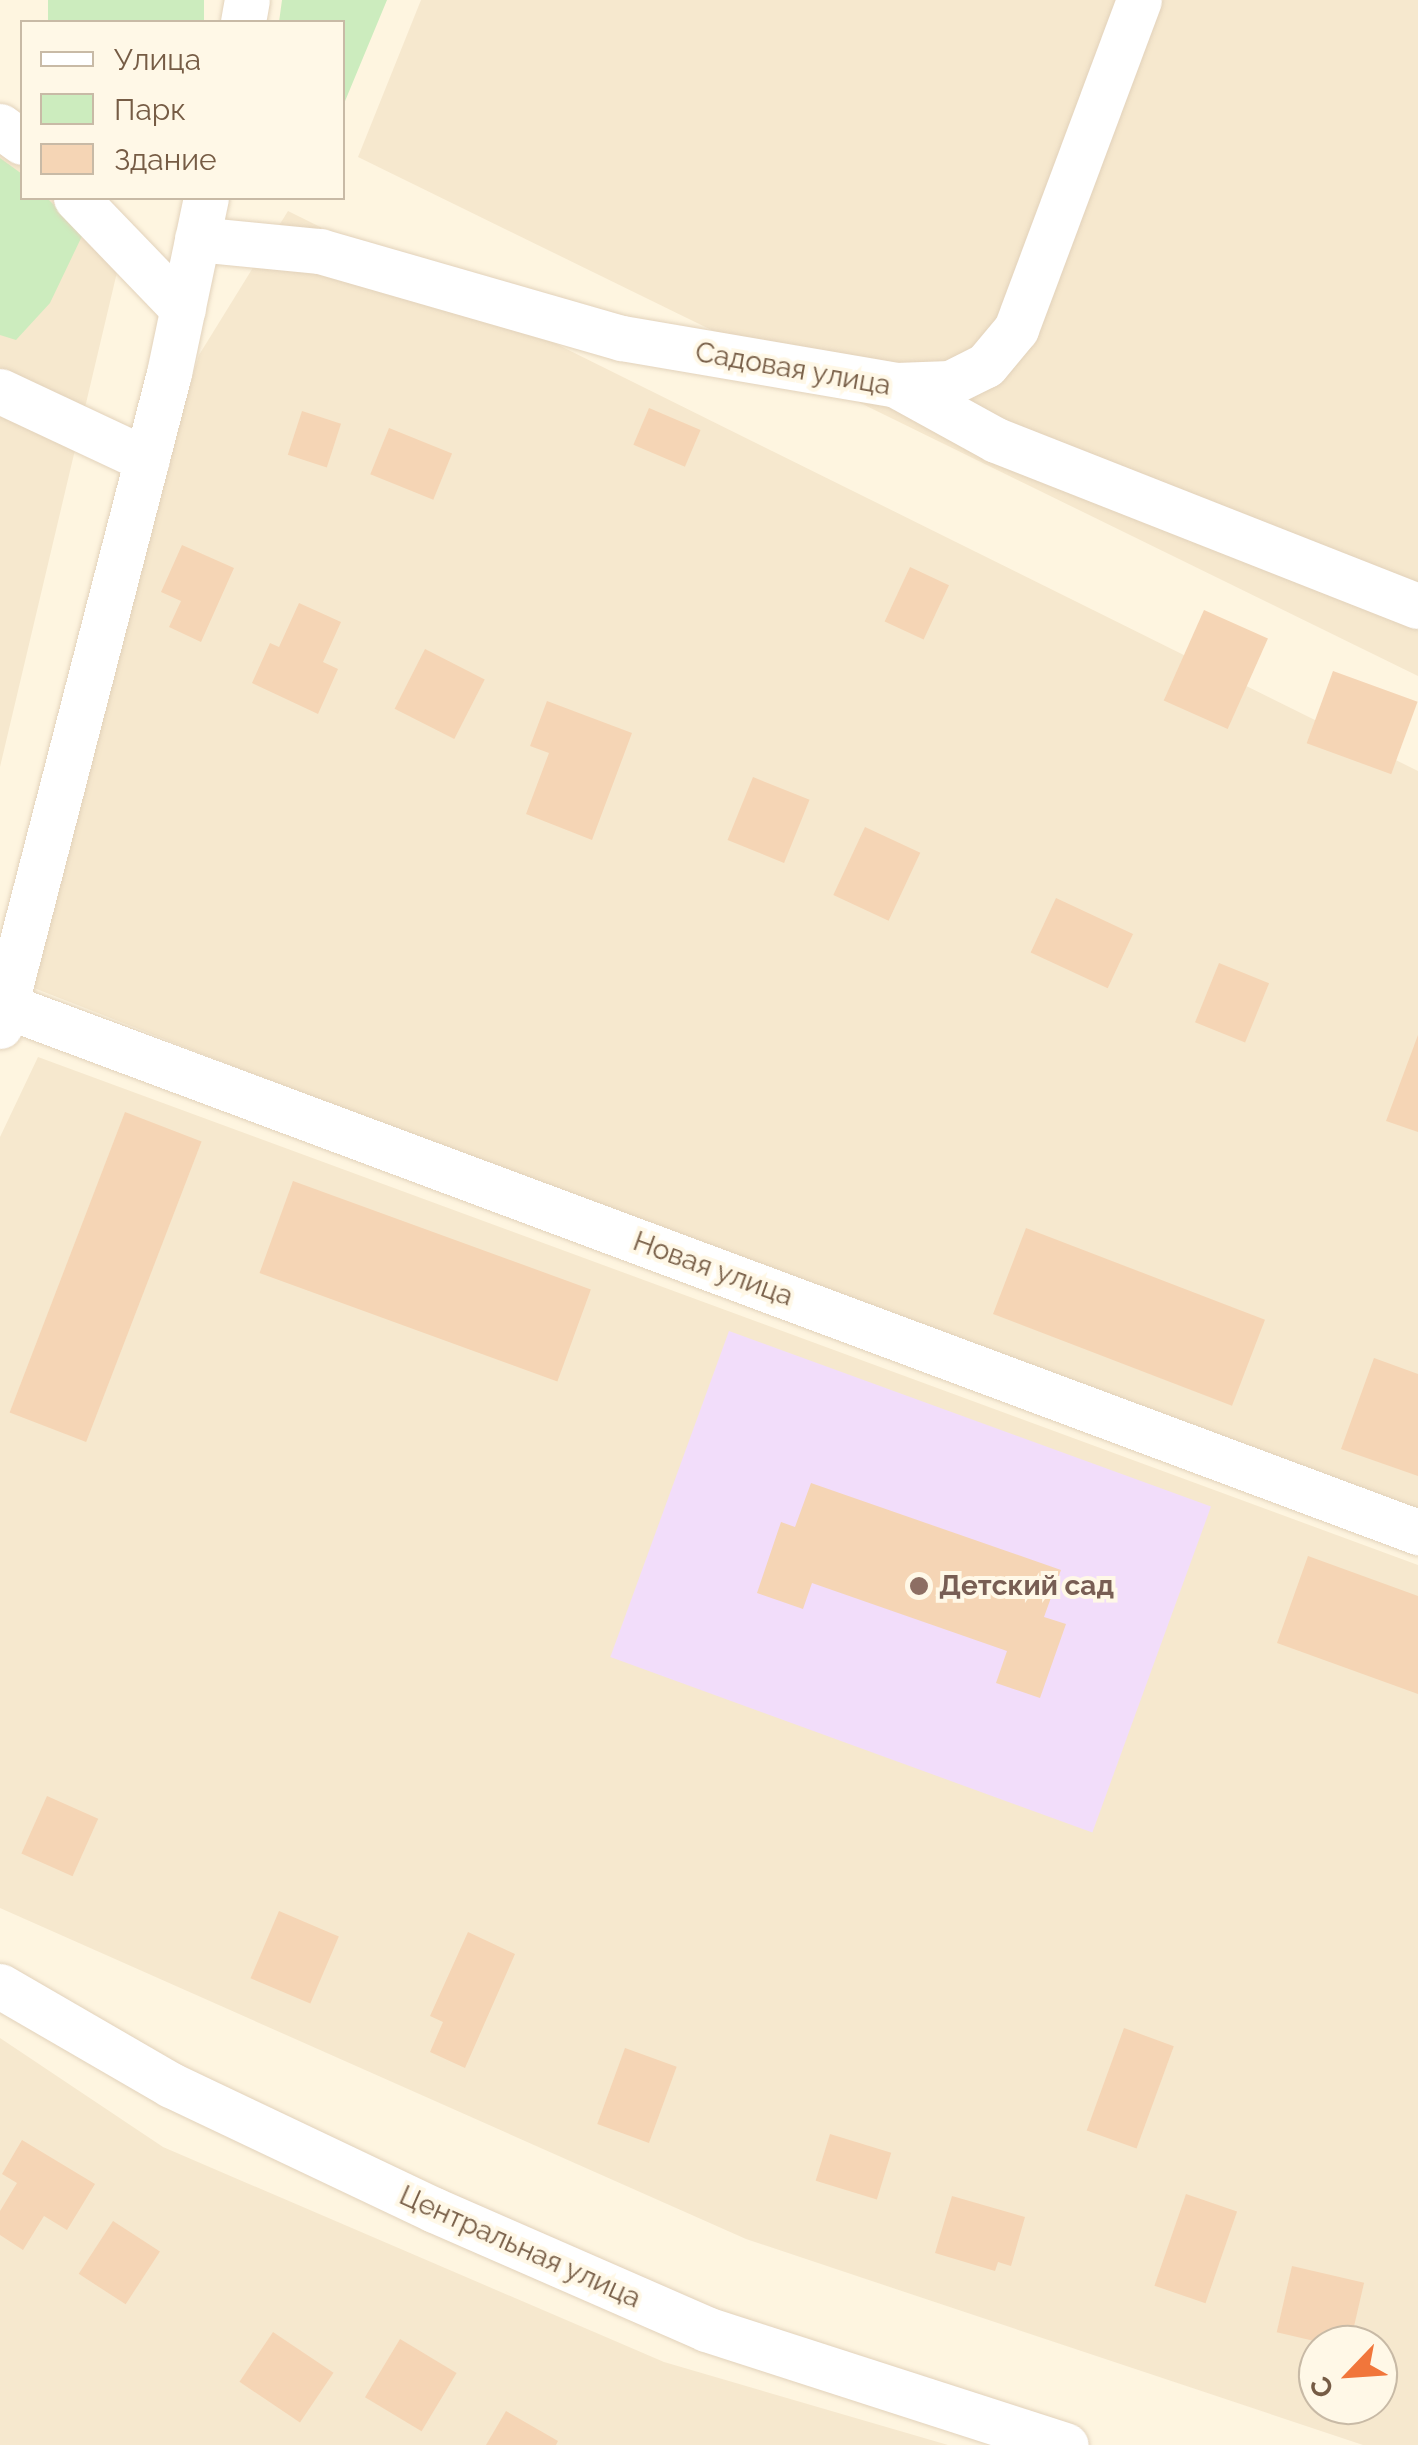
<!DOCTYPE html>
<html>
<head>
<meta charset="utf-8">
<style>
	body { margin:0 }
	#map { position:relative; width:1418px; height:2445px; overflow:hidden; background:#fef5e0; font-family:Raleway,sans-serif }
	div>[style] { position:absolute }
	.residential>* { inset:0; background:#f6e8ce }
	.education>* { inset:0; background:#f2ddfa; transform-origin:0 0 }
	.green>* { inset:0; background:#ccecbe; transform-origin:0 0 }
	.building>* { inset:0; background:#f5d5b5; transform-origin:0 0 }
	.roads { filter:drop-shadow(0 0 2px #e2d2bb) drop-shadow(0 0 2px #e2d2bb) }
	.minor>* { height:45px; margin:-22.5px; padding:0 22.5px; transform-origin:22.5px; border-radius:22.5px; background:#fff }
	.dots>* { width:28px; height:28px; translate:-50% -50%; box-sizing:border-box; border:5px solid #fff8e7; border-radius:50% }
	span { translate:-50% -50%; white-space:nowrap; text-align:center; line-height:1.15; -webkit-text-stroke:8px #fff8e7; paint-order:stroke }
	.street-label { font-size:28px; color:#765c45 }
	.education-label { font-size:28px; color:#785e54; font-weight:700 }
	.left { translate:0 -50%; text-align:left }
	.legend { position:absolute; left:20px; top:20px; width:325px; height:180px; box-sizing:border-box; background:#fff8e7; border:2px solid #c8baa6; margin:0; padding:12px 18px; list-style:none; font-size:30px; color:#765c45 }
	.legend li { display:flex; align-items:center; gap:20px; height:50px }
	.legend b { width:50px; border:2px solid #c8baa6 }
	.north { position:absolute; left:1298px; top:2325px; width:100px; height:100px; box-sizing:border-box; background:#fff8e7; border:2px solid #c8baa6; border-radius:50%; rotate:245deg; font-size:28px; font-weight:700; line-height:40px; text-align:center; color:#765c45 }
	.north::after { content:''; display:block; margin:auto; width:35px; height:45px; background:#f1763b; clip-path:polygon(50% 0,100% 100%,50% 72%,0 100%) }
</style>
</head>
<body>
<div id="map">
	<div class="residential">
		<i style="clip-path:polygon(421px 0,1418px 0,1418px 676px,358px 157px)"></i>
		<i style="clip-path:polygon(0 129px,22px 155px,22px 198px,58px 198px,118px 268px,0 767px)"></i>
		<i style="clip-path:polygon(288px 211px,1418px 771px,1418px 1517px,992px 1363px,34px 988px,140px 552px,199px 355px)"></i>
		<i style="clip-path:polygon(evenodd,38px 1057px,1418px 1565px,1418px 2445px,1363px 2445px,746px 2239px,0 1908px,0 1137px,38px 1057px,1318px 2345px,1378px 2345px,1378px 2405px,1318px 2405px,1318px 2345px)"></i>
		<i style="clip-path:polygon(0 2038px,163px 2147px,664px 2362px,948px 2445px,0 2445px)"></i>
	</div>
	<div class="education">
		<i style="left:729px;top:1331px;width:513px;height:347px;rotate:20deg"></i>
	</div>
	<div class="green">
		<i style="left:48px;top:0;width:156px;height:23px"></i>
		<i style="clip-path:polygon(282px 0,387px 0,343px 106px,342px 22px,279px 22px)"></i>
		<i style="clip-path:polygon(0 158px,22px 174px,22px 198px,47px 198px,83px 234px,50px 303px,16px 340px,0 335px)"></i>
	</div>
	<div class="building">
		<i style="left:649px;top:408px;width:56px;height:40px;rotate:23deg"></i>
		<i style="left:302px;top:411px;width:41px;height:46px;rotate:18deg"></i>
		<i style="left:389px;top:428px;width:68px;height:50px;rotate:22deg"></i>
		<i style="clip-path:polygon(182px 545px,234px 568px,201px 642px,169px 627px,181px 601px,161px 592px)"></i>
		<i style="left:910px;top:567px;width:43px;height:60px;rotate:25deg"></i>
		<i style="clip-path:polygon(299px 603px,341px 622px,323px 662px,338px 669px,318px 714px,252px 683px,270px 643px,279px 647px)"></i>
		<i style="left:1204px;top:610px;width:70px;height:99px;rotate:24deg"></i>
		<i style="left:425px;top:649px;width:67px;height:67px;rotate:27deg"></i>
		<i style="left:1333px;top:671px;width:90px;height:77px;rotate:20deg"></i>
		<i style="clip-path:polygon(547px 701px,632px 733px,592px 840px,526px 814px,549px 753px,530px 746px)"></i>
		<i style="left:753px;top:777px;width:61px;height:68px;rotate:22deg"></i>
		<i style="left:865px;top:827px;width:61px;height:75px;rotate:25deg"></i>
		<i style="left:1056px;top:898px;width:85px;height:60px;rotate:25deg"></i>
		<i style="left:1219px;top:963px;width:54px;height:64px;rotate:22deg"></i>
		<i style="clip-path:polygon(1418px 1035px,1418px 1132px,1386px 1121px)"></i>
		<i style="left:125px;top:1112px;width:82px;height:322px;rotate:21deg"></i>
		<i style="left:293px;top:1181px;width:317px;height:98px;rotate:20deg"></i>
		<i style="left:1026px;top:1228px;width:256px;height:92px;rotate:21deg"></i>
		<i style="clip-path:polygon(1374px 1358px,1418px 1374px,1418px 1476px,1341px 1449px)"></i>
		<i style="clip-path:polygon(811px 1483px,1061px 1570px,1044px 1617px,1066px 1624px,1040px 1698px,996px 1683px,1007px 1651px,812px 1583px,803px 1609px,757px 1593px,781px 1522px,795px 1527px)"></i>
		<i style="clip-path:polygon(1308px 1556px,1418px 1596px,1418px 1694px,1277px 1643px)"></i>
		<i style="left:47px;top:1796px;width:56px;height:63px;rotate:24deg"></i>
		<i style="left:279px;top:1911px;width:65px;height:73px;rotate:23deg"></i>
		<i style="clip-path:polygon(468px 1932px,515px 1954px,465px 2068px,430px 2052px,443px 2022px,430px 2016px)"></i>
		<i style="left:1124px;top:2028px;width:53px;height:109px;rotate:20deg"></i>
		<i style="left:625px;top:2048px;width:55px;height:81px;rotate:20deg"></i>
		<i style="left:830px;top:2134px;width:64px;height:49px;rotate:17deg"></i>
		<i style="clip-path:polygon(22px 2140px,95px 2184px,67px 2230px,44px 2216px,23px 2250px,0 2235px,0 2211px,17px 2183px,2px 2174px)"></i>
		<i style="left:1186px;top:2194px;width:54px;height:97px;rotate:19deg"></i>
		<i style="clip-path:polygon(952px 2196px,1025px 2217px,1011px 2266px,998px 2262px,995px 2271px,935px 2253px)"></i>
		<i style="left:113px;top:2221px;width:56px;height:63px;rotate:33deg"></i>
		<i style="left:1292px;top:2266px;width:74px;height:68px;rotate:13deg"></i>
		<i style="left:273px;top:2332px;width:73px;height:60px;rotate:34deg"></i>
		<i style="left:400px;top:2339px;width:66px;height:68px;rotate:31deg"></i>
		<i style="clip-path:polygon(506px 2411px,558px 2441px,556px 2445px,486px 2445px)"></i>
	</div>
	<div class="roads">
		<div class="minor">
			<i style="left:243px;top:22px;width:22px;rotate:-80deg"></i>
			<i style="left:0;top:126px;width:27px;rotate:36deg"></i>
			<i style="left:76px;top:198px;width:154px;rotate:46.1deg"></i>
			<i style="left:197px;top:239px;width:124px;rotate:5.6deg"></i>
			<i style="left:320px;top:251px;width:314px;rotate:16.1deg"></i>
			<i style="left:622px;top:338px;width:278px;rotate:9.7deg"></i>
			<i style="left:896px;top:385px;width:114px;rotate:28.8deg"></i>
			<i style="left:996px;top:440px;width:453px;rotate:21.5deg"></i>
			<i style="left:896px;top:385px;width:54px;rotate:-2.1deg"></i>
			<i style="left:950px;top:383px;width:40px;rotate:-26.6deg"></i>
			<i style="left:986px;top:365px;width:47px;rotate:-50.2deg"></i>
			<i style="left:1016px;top:329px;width:351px;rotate:-69.5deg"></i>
			<i style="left:0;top:391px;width:162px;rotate:25.1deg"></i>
			<i style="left:9px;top:1007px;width:1504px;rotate:20.44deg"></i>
			<i style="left:0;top:1026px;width:675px;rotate:-75.49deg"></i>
			<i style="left:169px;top:373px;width:179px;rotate:-78.1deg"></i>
			<i style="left:0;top:1986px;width:198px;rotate:30.1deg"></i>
			<i style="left:171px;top:2085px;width:291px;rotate:25.4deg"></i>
			<i style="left:434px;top:2210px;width:297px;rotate:23.6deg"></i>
			<i style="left:706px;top:2329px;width:378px;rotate:17.9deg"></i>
		</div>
	</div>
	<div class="dots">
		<i style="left:919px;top:1586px;background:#8d6e63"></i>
	</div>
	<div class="street-label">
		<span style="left:793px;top:369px;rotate:10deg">Садовая улица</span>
		<span style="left:713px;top:1269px;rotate:20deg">Новая улица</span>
		<span style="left:520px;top:2247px;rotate:24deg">Центральная улица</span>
	</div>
	<div class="education-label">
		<span class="left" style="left:939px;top:1586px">Детский сад</span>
	</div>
	<ul class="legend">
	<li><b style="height:12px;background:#fff"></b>Улица</li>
	<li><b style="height:28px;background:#ccecbe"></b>Парк</li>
	<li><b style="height:28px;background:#f5d5b5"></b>Здание</li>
	</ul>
	<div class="north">С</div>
</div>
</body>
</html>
